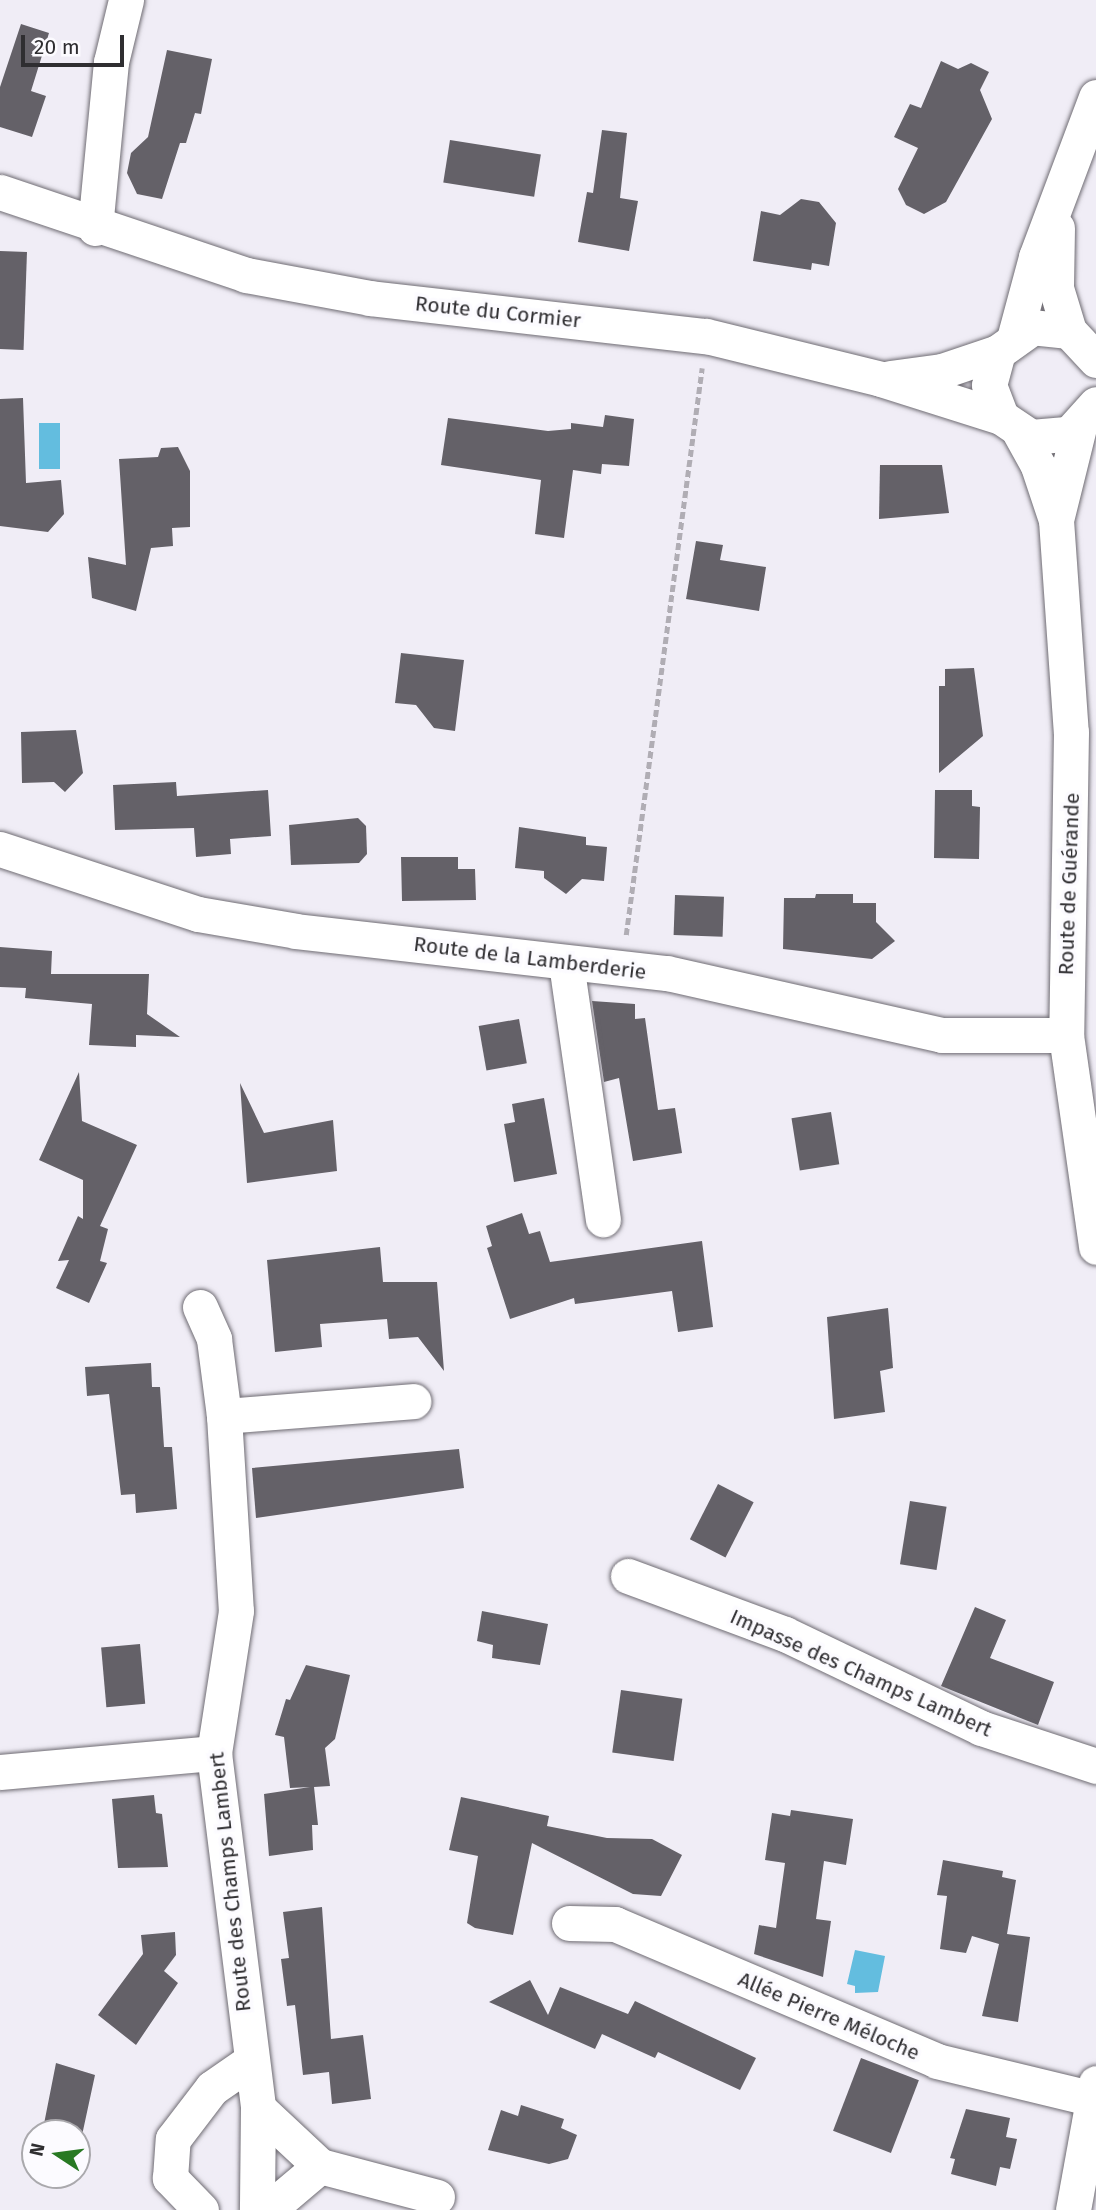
<!DOCTYPE html>
<html>
<head>
<meta charset="utf-8">
<style>
	body { margin:0 }
	#map { position:relative; width:1096px; height:2210px; overflow:hidden; background:#f0edf6; font-family:"Fira Sans",sans-serif }
	div>[style] { position:absolute }
	.water>* { inset:0; background:#63bddf; transform-origin:0 0 }
	.building>* { inset:0; background:#646168; transform-origin:0 0 }
	.path>* { height:4.5px; margin-top:-2.25px; transform-origin:0; background:repeating-linear-gradient(90deg,#b0adb4 0 7px,transparent 0 10.5px) }
	.roads { filter:drop-shadow(0 0 2px #6f6c73) drop-shadow(0 0 2px #6f6c73) }
	.minor>* { height:35px; margin:-17.5px; padding:0 17.5px; transform-origin:17.5px; border-radius:17.5px; background:#fff }
	span { translate:-50% -50%; white-space:nowrap; text-align:center; line-height:1.15; -webkit-text-stroke:7px #fcfbff; paint-order:stroke }
	.street-label { font-size:21px; color:#2f2e31 }
	.north { position:absolute; left:21px; top:2119px; width:70px; height:70px; box-sizing:border-box; background:#fcfbff; border:2px solid #aaa9ad; border-radius:50%; rotate:283deg; font-size:19px; font-weight:700; line-height:28px; text-align:center; color:#2f2e31 }
	.north::after { content:''; display:block; margin:auto; width:24px; height:32px; background:#287923; clip-path:polygon(50% 0,100% 100%,50% 72%,0 100%) }
	.scale { position:absolute; left:21px; top:35px; width:103px; height:32px; box-sizing:border-box; border:4px solid #2f2e31; border-top:0; padding-left:9px; font-size:21px; line-height:24px; white-space:nowrap; color:#2f2e31; -webkit-text-stroke:5px #fcfbff; paint-order:stroke }
</style>
</head>
<body>
<div id="map">
	<div class="water">
		<i style="left:39px;top:423px;width:21px;height:46px"></i>
		<i style="clip-path:polygon(855px 1950px,885px 1956px,878px 1992px,855px 1993px,855px 1986px,847px 1984px)"></i>
	</div>
	<div class="building">
		<i style="clip-path:polygon(21px 24px,49px 33px,31px 91px,46px 96px,32px 137px,0 127px,0 87px)"></i>
		<i style="clip-path:polygon(167px 50px,212px 59px,201px 114px,195px 113px,186px 143px,180px 143px,162px 199px,137px 194px,127px 173px,131px 153px,148px 137px)"></i>
		<i style="clip-path:polygon(941px 61px,958px 69px,971px 63px,989px 72px,980px 90px,992px 119px,946px 202px,924px 214px,906px 205px,898px 189px,918px 148px,894px 137px,910px 104px,921px 108px)"></i>
		<i style="clip-path:polygon(602px 130px,627px 133px,620px 198px,638px 201px,629px 251px,578px 242px,587px 192px,593px 193px)"></i>
		<i style="left:450px;top:140px;width:92px;height:43px;rotate:9deg"></i>
		<i style="clip-path:polygon(801px 199px,819px 202px,836px 223px,829px 266px,812px 263px,811px 270px,753px 261px,761px 211px,780px 215px)"></i>
		<i style="left:0;top:251px;width:27px;height:98px;rotate:2deg"></i>
		<i style="clip-path:polygon(23px 398px,26px 483px,61px 480px,64px 514px,48px 532px,0 526px,0 399px)"></i>
		<i style="clip-path:polygon(605px 415px,634px 419px,629px 466px,602px 464px,601px 474px,573px 470px,564px 538px,535px 534px,541px 480px,441px 465px,448px 418px,548px 431px,571px 429px,571px 423px,603px 427px)"></i>
		<i style="clip-path:polygon(178px 447px,190px 471px,190px 527px,172px 528px,173px 546px,151px 548px,136px 611px,92px 598px,88px 557px,126px 565px,119px 459px,158px 457px,161px 448px)"></i>
		<i style="clip-path:polygon(880px 465px,942px 465px,949px 513px,879px 519px)"></i>
		<i style="clip-path:polygon(696px 541px,723px 545px,720px 560px,766px 567px,759px 611px,686px 599px)"></i>
		<i style="clip-path:polygon(401px 653px,464px 660px,455px 731px,434px 728px,416px 705px,395px 703px)"></i>
		<i style="clip-path:polygon(974px 668px,983px 736px,939px 773px,939px 686px,945px 686px,945px 669px)"></i>
		<i style="clip-path:polygon(76px 730px,83px 773px,65px 792px,54px 782px,22px 783px,21px 732px)"></i>
		<i style="clip-path:polygon(176px 782px,177px 796px,268px 790px,271px 836px,230px 839px,231px 854px,196px 857px,194px 828px,115px 830px,113px 785px)"></i>
		<i style="clip-path:polygon(935px 790px,972px 790px,972px 806px,980px 807px,979px 859px,934px 858px)"></i>
		<i style="clip-path:polygon(358px 818px,366px 826px,367px 854px,359px 863px,291px 865px,289px 825px)"></i>
		<i style="clip-path:polygon(519px 827px,586px 837px,586px 845px,607px 847px,604px 881px,582px 879px,566px 894px,544px 878px,544px 871px,515px 868px)"></i>
		<i style="clip-path:polygon(401px 857px,458px 857px,458px 869px,475px 869px,476px 900px,402px 901px)"></i>
		<i style="clip-path:polygon(816px 894px,853px 894px,853px 903px,876px 903px,876px 922px,895px 941px,872px 959px,783px 949px,784px 898px,815px 898px)"></i>
		<i style="left:675px;top:895px;width:49px;height:40px;rotate:2deg"></i>
		<i style="clip-path:polygon(0 947px,52px 951px,51px 974px,149px 974px,147px 1014px,180px 1037px,136px 1035px,136px 1047px,89px 1045px,92px 1004px,25px 998px,26px 988px,0 987px)"></i>
		<i style="clip-path:polygon(592px 1001px,635px 1004px,635px 1019px,645px 1018px,658px 1110px,675px 1108px,682px 1153px,633px 1161px,619px 1078px,604px 1082px)"></i>
		<i style="left:519px;top:1019px;width:45px;height:41px;rotate:80deg"></i>
		<i style="clip-path:polygon(79px 1072px,82px 1121px,137px 1145px,100px 1226px,108px 1229px,100px 1261px,107px 1263px,89px 1303px,56px 1288px,69px 1260px,58px 1261px,78px 1216px,83px 1219px,83px 1180px,39px 1160px)"></i>
		<i style="clip-path:polygon(240px 1083px,264px 1133px,333px 1120px,337px 1171px,247px 1183px)"></i>
		<i style="clip-path:polygon(544px 1098px,557px 1174px,514px 1182px,504px 1124px,515px 1122px,512px 1104px)"></i>
		<i style="left:831px;top:1112px;width:53px;height:40px;rotate:81deg"></i>
		<i style="clip-path:polygon(522px 1213px,529px 1234px,540px 1231px,550px 1262px,702px 1241px,713px 1327px,678px 1332px,672px 1291px,575px 1304px,574px 1298px,510px 1319px,487px 1248px,492px 1246px,486px 1226px)"></i>
		<i style="clip-path:polygon(380px 1247px,383px 1282px,437px 1282px,444px 1371px,418px 1337px,389px 1339px,387px 1319px,320px 1324px,322px 1347px,275px 1352px,267px 1260px)"></i>
		<i style="clip-path:polygon(888px 1308px,893px 1368px,880px 1371px,885px 1412px,834px 1419px,827px 1317px)"></i>
		<i style="clip-path:polygon(151px 1363px,152px 1387px,160px 1387px,164px 1447px,172px 1447px,177px 1509px,136px 1513px,135px 1494px,121px 1495px,109px 1394px,87px 1396px,85px 1367px)"></i>
		<i style="clip-path:polygon(459px 1449px,464px 1488px,256px 1518px,252px 1468px)"></i>
		<i style="left:718px;top:1484px;width:40px;height:62px;rotate:27deg"></i>
		<i style="left:910px;top:1501px;width:37px;height:64px;rotate:9deg"></i>
		<i style="clip-path:polygon(975px 1607px,1006px 1620px,990px 1658px,1054px 1682px,1038px 1725px,941px 1686px)"></i>
		<i style="clip-path:polygon(482px 1611px,548px 1624px,540px 1665px,492px 1658px,493px 1645px,477px 1641px)"></i>
		<i style="left:140px;top:1644px;width:60px;height:39px;rotate:85deg"></i>
		<i style="clip-path:polygon(306px 1665px,350px 1675px,335px 1739px,325px 1748px,330px 1786px,314px 1787px,318px 1825px,312px 1825px,313px 1850px,269px 1856px,264px 1794px,310px 1787px,290px 1788px,284px 1737px,275px 1735px,286px 1699px,290px 1700px)"></i>
		<i style="left:621px;top:1690px;width:62px;height:63px;rotate:8deg"></i>
		<i style="clip-path:polygon(154px 1795px,156px 1813px,162px 1814px,168px 1867px,118px 1868px,112px 1799px)"></i>
		<i style="clip-path:polygon(461px 1797px,549px 1816px,547px 1826px,607px 1838px,652px 1839px,682px 1855px,661px 1896px,633px 1894px,532px 1843px,513px 1935px,475px 1928px,467px 1923px,478px 1856px,449px 1850px)"></i>
		<i style="clip-path:polygon(791px 1810px,853px 1819px,846px 1865px,824px 1861px,816px 1919px,831px 1921px,823px 1977px,754px 1954px,759px 1925px,776px 1928px,785px 1863px,765px 1860px,772px 1813px,790px 1816px)"></i>
		<i style="clip-path:polygon(943px 1860px,1003px 1871px,1002px 1877px,1016px 1880px,1007px 1934px,1030px 1937px,1018px 2022px,982px 2016px,999px 1944px,972px 1936px,966px 1953px,940px 1949px,947px 1896px,937px 1895px)"></i>
		<i style="clip-path:polygon(322px 1907px,331px 2039px,363px 2035px,371px 2099px,332px 2104px,329px 2072px,303px 2075px,295px 2005px,287px 2006px,281px 1959px,289px 1958px,283px 1912px)"></i>
		<i style="clip-path:polygon(175px 1932px,176px 1955px,164px 1971px,178px 1983px,136px 2045px,98px 2015px,143px 1954px,141px 1935px)"></i>
		<i style="clip-path:polygon(530px 1980px,548px 2015px,560px 1987px,628px 2014px,635px 2001px,756px 2058px,740px 2090px,658px 2052px,655px 2058px,602px 2034px,595px 2049px,489px 2002px)"></i>
		<i style="left:861px;top:2058px;width:62px;height:78px;rotate:21deg"></i>
		<i style="clip-path:polygon(56px 2063px,95px 2075px,81px 2140px,77px 2133px,43px 2129px)"></i>
		<i style="clip-path:polygon(521px 2105px,564px 2119px,561px 2128px,577px 2135px,568px 2159px,549px 2164px,488px 2150px,501px 2110px,518px 2116px)"></i>
		<i style="clip-path:polygon(966px 2109px,1010px 2118px,1006px 2137px,1017px 2139px,1010px 2169px,1000px 2167px,996px 2186px,951px 2174px,955px 2159px,950px 2158px)"></i>
	</div>
	<div class="path">
		<i style="left:626px;top:935px;width:572px;rotate:-82.37deg"></i>
	</div>
	<div class="roads">
		<div class="minor">
			<i style="left:0;top:192px;width:260px;rotate:18.6deg"></i>
			<i style="left:246px;top:275px;width:126px;rotate:10.5deg"></i>
			<i style="left:370px;top:298px;width:338px;rotate:6.5deg"></i>
			<i style="left:706px;top:336px;width:180px;rotate:13.8deg"></i>
			<i style="left:881px;top:379px;width:126px;rotate:17.6deg"></i>
			<i style="left:95px;top:228px;width:167px;rotate:-84.5deg"></i>
			<i style="left:111px;top:62px;width:64px;rotate:-76.4deg"></i>
			<i style="left:1057px;top:228px;width:60px;rotate:91deg"></i>
			<i style="left:1056px;top:288px;width:45px;rotate:73.2deg"></i>
			<i style="left:1015px;top:335px;width:81px;rotate:-74.9deg"></i>
			<i style="left:1036px;top:257px;width:171px;rotate:-69.4deg"></i>
			<i style="left:1096px;top:360px;width:40px;rotate:-133deg"></i>
			<i style="left:1069px;top:331px;width:36px;rotate:-174deg"></i>
			<i style="left:1033px;top:327px;width:43px;rotate:144.5deg"></i>
			<i style="left:998px;top:352px;width:34px;rotate:105deg"></i>
			<i style="left:989px;top:385px;width:34px;rotate:69deg"></i>
			<i style="left:1001px;top:417px;width:36px;rotate:34deg"></i>
			<i style="left:1031px;top:437px;width:38px;rotate:-5deg"></i>
			<i style="left:1069px;top:434px;width:40px;rotate:-48deg"></i>
			<i style="left:890px;top:378px;width:52px;rotate:-7.7deg"></i>
			<i style="left:942px;top:371px;width:59px;rotate:-18.7deg"></i>
			<i style="left:1020px;top:433px;width:38px;rotate:61deg"></i>
			<i style="left:1038px;top:466px;width:57px;rotate:71.6deg"></i>
			<i style="left:1056px;top:520px;width:213px;rotate:86deg"></i>
			<i style="left:1071px;top:732px;width:303px;rotate:90.9deg"></i>
			<i style="left:1066px;top:1035px;width:214px;rotate:81.9deg"></i>
			<i style="left:1057px;top:516px;width:92px;rotate:-76.1deg"></i>
			<i style="left:0;top:849px;width:208px;rotate:18.2deg"></i>
			<i style="left:198px;top:914px;width:99px;rotate:9.8deg"></i>
			<i style="left:296px;top:931px;width:373px;rotate:6.5deg"></i>
			<i style="left:667px;top:973px;width:282px;rotate:12.7deg"></i>
			<i style="left:942px;top:1035px;width:124px"></i>
			<i style="left:566px;top:963px;width:259px;rotate:81.8deg"></i>
			<i style="left:200px;top:1307px;width:35px;rotate:66deg"></i>
			<i style="left:214px;top:1339px;width:78px;rotate:82.6deg"></i>
			<i style="left:224px;top:1416px;width:195px;rotate:86.5deg"></i>
			<i style="left:236px;top:1611px;width:144px;rotate:98.8deg"></i>
			<i style="left:214px;top:1753px;width:358px;rotate:82.9deg"></i>
			<i style="left:258px;top:2108px;width:102px;rotate:90.6deg"></i>
			<i style="left:224px;top:1416px;width:190px;rotate:-4.5deg"></i>
			<i style="left:628px;top:1576px;width:167px;rotate:20.3deg"></i>
			<i style="left:785px;top:1634px;width:217px;rotate:25.6deg"></i>
			<i style="left:981px;top:1728px;width:121px;rotate:18.3deg"></i>
			<i style="left:0;top:1772px;width:215px;rotate:-5.1deg"></i>
			<i style="left:569px;top:1923px;width:46px;rotate:1.2deg"></i>
			<i style="left:615px;top:1924px;width:350px;rotate:23deg"></i>
			<i style="left:937px;top:2061px;width:162px;rotate:13.6deg"></i>
			<i style="left:258px;top:2108px;width:85px;rotate:43.1deg"></i>
			<i style="left:320px;top:2166px;width:68px;rotate:139.8deg"></i>
			<i style="left:320px;top:2166px;width:121px;rotate:14.8deg"></i>
			<i style="left:201px;top:2210px;width:45px;rotate:-134.1deg"></i>
			<i style="left:170px;top:2178px;width:39px;rotate:-86deg"></i>
			<i style="left:173px;top:2139px;width:64px;rotate:-52.6deg"></i>
			<i style="left:212px;top:2088px;width:47px;rotate:-34.7deg"></i>
			<i style="left:1073px;top:2210px;width:129px;rotate:-79.7deg"></i>
		</div>
	</div>
	<div class="street-label">
		<span style="left:498px;top:312px;rotate:6deg">Route du Cormier</span>
		<span style="left:1069px;top:884px;rotate:-88deg">Route de Guérande</span>
		<span style="left:530px;top:958px;rotate:7deg">Route de la Lamberderie</span>
		<span style="left:861px;top:1673px;rotate:24deg">Impasse des Champs Lambert</span>
		<span style="left:230px;top:1882px;rotate:-96deg">Route des Champs Lambert</span>
		<span style="left:829px;top:2016px;rotate:23deg">Allée Pierre Méloche</span>
	</div>
	<div class="north">N</div>
	<div class="scale">20 m</div>
</div>
</body>
</html>
